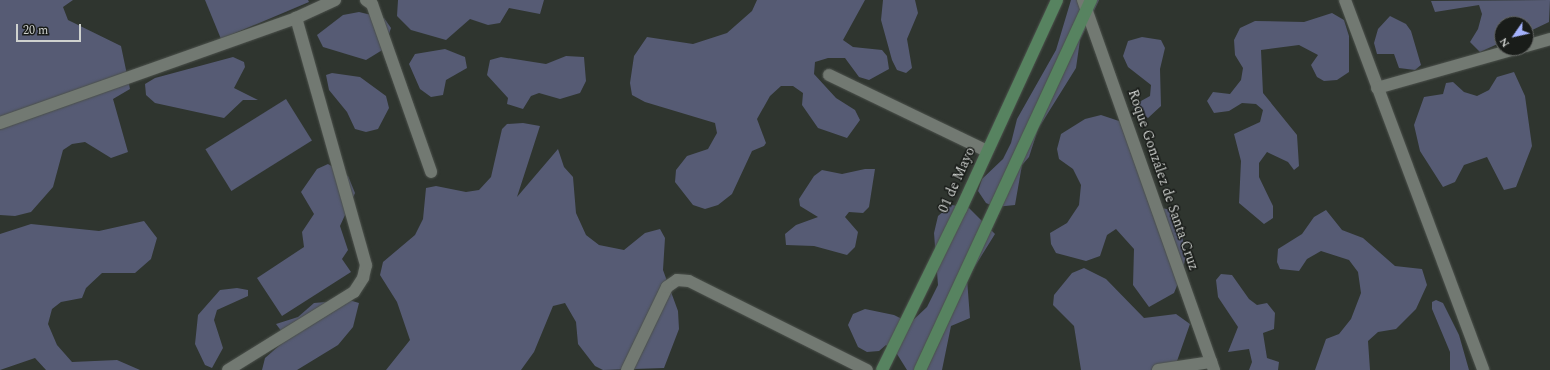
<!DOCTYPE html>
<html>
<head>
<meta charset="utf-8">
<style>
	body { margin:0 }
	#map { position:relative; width:1550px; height:370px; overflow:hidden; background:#2f352f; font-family:Spectral,serif }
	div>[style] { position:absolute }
	.green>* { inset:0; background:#565b74; transform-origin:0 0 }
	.roads { filter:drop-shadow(0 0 1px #4b504b) drop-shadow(0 0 1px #4b504b) }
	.street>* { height:12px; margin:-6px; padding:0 6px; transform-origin:6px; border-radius:6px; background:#727972 }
	.secondary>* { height:12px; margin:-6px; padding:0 6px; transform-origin:6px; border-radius:6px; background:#578360 }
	span { translate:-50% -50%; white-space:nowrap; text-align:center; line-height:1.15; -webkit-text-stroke:3px #191c19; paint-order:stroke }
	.street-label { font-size:14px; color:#cfd2cf }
	.north { position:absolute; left:1494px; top:16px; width:40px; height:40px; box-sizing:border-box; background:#191c19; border:1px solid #626562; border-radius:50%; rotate:236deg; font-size:11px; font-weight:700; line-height:16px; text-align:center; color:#cfd2cf }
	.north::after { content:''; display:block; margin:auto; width:14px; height:18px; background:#a4b2fc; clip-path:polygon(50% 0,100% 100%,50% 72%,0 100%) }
	.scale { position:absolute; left:16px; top:24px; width:65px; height:18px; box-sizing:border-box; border:2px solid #cfd2cf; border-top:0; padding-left:5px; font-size:12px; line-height:14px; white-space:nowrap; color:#cfd2cf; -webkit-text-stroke:3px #191c19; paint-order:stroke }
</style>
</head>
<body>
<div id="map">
	<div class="green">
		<i style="clip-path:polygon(0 0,73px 0,63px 7px,68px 20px,121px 46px,130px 89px,113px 99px,128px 152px,111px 158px,85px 142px,72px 144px,63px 150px,53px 187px,31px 212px,15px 216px,0 215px)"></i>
		<i style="clip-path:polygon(205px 0,308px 0,309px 2px,221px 39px)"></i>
		<i style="clip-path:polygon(398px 0,544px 0,540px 14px,509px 8px,500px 23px,488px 25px,470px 19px,446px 40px,411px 30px,397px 16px)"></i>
		<i style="clip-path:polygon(757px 0,865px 0,843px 40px,853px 47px,882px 50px,887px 56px,889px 69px,869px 80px,859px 77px,845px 58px,828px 58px,815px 62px,814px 74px,836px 98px,855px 110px,860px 120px,847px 138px,818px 128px,802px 105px,803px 93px,793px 86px,781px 86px,770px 96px,757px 119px,766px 143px,764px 146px,752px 151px,732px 194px,718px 205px,705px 209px,693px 205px,675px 182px,676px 170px,687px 156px,708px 149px,717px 133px,715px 123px,645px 102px,632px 95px,630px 83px,634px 56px,647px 37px,693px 44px,727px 33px,752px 11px)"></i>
		<i style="clip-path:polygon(883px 0,915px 0,918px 13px,907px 39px,912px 68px,906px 73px,897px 70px,892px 60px,881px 20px)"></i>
		<i style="clip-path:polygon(1071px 0,1099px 0,1080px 40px,1076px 68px,1038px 129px,1029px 157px,1022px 165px,1015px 205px,995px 207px,986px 203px,978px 191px,982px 179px,1003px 159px,1011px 143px,1017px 119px,1056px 50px)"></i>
		<i style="clip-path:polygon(1550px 0,1549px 22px,1526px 33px,1526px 24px,1502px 24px,1502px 42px,1480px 52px,1470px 42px,1478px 29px,1482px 14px,1479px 5px,1435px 12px,1431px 1px)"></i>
		<i style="clip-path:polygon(359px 12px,384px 18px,391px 28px,384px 49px,366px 60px,323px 47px,317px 35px,343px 15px)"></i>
		<i style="clip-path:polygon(1332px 13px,1344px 20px,1349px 36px,1349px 72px,1337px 80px,1324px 81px,1317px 77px,1311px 65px,1318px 55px,1299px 45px,1261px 50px,1263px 93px,1297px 135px,1299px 166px,1294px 170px,1288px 162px,1267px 152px,1259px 163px,1259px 177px,1273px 206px,1273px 218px,1264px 224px,1239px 203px,1241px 161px,1234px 134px,1260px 122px,1263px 110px,1256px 104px,1242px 103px,1229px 111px,1214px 113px,1207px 101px,1213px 92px,1230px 94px,1241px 80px,1243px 68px,1235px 55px,1234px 40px,1240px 28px,1255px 21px,1304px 22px)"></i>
		<i style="clip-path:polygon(1390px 16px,1406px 24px,1411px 31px,1421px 65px,1415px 70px,1399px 68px,1394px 54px,1377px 54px,1374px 43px,1378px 29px)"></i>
		<i style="clip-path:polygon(1142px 37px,1161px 40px,1165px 48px,1160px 69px,1161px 106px,1148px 118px,1132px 106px,1150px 96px,1151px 85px,1128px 67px,1123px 56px,1128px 41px)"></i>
		<i style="clip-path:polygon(445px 49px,465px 57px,467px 68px,446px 80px,443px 95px,431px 97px,420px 89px,409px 64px,415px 54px)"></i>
		<i style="clip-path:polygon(566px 56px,584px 57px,586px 81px,580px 93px,560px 99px,539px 93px,531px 96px,523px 109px,507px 104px,508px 98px,487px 75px,490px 60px,501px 57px,546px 64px)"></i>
		<i style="clip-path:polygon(233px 57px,244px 62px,245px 67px,234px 88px,258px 100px,243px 100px,224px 118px,155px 103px,146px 95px,145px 84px,155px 78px)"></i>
		<i style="clip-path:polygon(1514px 72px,1525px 96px,1532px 146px,1516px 187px,1504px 190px,1487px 157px,1464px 165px,1455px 182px,1443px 187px,1420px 151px,1414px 125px,1424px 97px,1443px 94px,1446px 83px,1453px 82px,1464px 92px,1477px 96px,1489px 90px,1497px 77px)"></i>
		<i style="clip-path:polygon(332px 73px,360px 77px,386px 96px,389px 108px,378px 129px,366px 132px,355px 129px,347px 112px,329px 90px,326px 75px)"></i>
		<i style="left:286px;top:99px;width:49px;height:95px;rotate:58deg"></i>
		<i style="clip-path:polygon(1101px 115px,1128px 124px,1153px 206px,1171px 210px,1180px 225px,1186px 256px,1181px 276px,1174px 293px,1149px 307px,1133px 285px,1134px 249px,1116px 229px,1107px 235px,1100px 256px,1086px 261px,1056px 253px,1051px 244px,1050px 233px,1067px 223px,1079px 205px,1081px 185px,1073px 169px,1059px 159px,1057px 149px,1061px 134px,1085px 119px)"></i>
		<i style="clip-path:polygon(523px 123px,540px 126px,517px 197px,558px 149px,564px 167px,573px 177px,576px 213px,586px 235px,599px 245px,624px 250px,645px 233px,660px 229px,665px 238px,663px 270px,678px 311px,679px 329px,664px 368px,603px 370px,595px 366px,578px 344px,576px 322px,565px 303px,553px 306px,534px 352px,521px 370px,386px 370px,410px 340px,397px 302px,380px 275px,383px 262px,415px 235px,423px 219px,426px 188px,436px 186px,466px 192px,479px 190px,491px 177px,502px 129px,507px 124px)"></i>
		<i style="clip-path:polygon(328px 164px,348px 176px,355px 193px,340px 226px,348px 250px,342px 259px,351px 272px,282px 316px,257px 278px,304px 247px,302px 232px,314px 214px,301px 192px,317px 169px)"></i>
		<i style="clip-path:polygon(865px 169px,875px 169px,869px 207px,863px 213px,849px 212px,845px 217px,858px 232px,855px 247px,847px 255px,814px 246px,786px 245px,785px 234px,796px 225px,818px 217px,800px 206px,799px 199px,814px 176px,822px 170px,842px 174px)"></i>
		<i style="clip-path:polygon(951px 205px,968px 207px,995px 234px,967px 279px,970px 318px,951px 326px,942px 370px,907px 370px,897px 354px,886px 345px,879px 351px,867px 352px,858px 347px,848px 325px,853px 314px,865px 309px,894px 315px,910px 323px,927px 307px,938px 285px,934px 233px,938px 216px)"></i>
		<i style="clip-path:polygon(1326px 210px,1342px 230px,1363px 238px,1395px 266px,1422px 269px,1427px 285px,1416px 309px,1396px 329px,1378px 332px,1368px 341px,1370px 370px,1315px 370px,1326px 339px,1339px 334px,1351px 319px,1361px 293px,1358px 272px,1349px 260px,1321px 251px,1307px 259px,1299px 271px,1280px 269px,1277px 262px,1278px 249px,1302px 234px,1314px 217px)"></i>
		<i style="clip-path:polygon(144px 221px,157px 238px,151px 259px,135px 273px,102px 273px,86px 288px,82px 298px,61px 302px,52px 309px,48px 324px,57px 345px,72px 362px,117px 360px,140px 370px,46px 370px,35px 358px,0 370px,0 234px,31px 224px,99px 231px)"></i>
		<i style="clip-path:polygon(1084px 268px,1106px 279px,1144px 318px,1176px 314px,1190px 324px,1177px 361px,1170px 370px,1081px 370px,1074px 326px,1053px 305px,1054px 295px,1072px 273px)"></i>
		<i style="clip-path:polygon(1221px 274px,1232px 275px,1249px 299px,1257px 305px,1267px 303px,1275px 313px,1274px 329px,1263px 333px,1267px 358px,1279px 362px,1278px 370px,1249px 370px,1252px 362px,1249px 349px,1228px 352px,1238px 327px,1218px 297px,1216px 280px)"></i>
		<i style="clip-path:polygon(237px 288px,248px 290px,248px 296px,217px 310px,214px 320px,223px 348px,212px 368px,205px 365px,195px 344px,198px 315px,220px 290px)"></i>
		<i style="clip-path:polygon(349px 300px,359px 303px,353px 327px,338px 345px,297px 370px,262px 370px,265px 358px,281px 344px,282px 332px,276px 324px,298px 317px,314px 303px)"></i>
		<i style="clip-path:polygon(1436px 300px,1443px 303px,1459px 335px,1469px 370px,1450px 370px,1450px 352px,1432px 309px,1432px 302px)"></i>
	</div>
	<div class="roads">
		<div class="street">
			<i style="left:366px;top:0;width:7px;rotate:34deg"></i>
			<i style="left:372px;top:4px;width:178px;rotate:70.6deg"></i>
			<i style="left:1083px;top:0;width:393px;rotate:70.5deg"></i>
			<i style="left:1345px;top:0;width:395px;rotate:69.5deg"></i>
			<i style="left:1526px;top:46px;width:25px;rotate:-16deg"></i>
			<i style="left:829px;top:75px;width:175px;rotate:25.7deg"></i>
			<i style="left:1377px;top:88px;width:147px;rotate:-15.8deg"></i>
			<i style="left:0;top:123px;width:314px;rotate:-19.5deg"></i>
			<i style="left:296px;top:18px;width:43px;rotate:-24.8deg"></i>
			<i style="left:228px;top:370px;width:148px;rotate:-31.8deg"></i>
			<i style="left:354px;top:292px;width:17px;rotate:-57deg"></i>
			<i style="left:363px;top:278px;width:13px;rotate:-77deg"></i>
			<i style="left:366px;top:265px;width:257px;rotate:-105.8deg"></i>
			<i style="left:627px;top:370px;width:92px;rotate:-64.3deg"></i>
			<i style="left:667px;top:287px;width:12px;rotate:-35deg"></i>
			<i style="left:677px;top:280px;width:12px;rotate:5deg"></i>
			<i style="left:689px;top:281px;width:199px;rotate:26.6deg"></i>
			<i style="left:1158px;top:370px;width:54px;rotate:-8.6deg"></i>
		</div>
		<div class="secondary">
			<i style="left:882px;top:370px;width:179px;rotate:-63.9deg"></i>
			<i style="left:961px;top:209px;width:230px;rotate:-65.3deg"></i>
			<i style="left:920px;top:370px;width:408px;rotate:-65.2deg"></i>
		</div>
	</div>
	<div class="street-label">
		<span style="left:957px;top:180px;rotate:-66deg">01 de Mayo</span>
		<span style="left:1163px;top:180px;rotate:71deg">Roque González de Santa Cruz</span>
	</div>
	<div class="north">N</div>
	<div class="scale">20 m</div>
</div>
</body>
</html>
